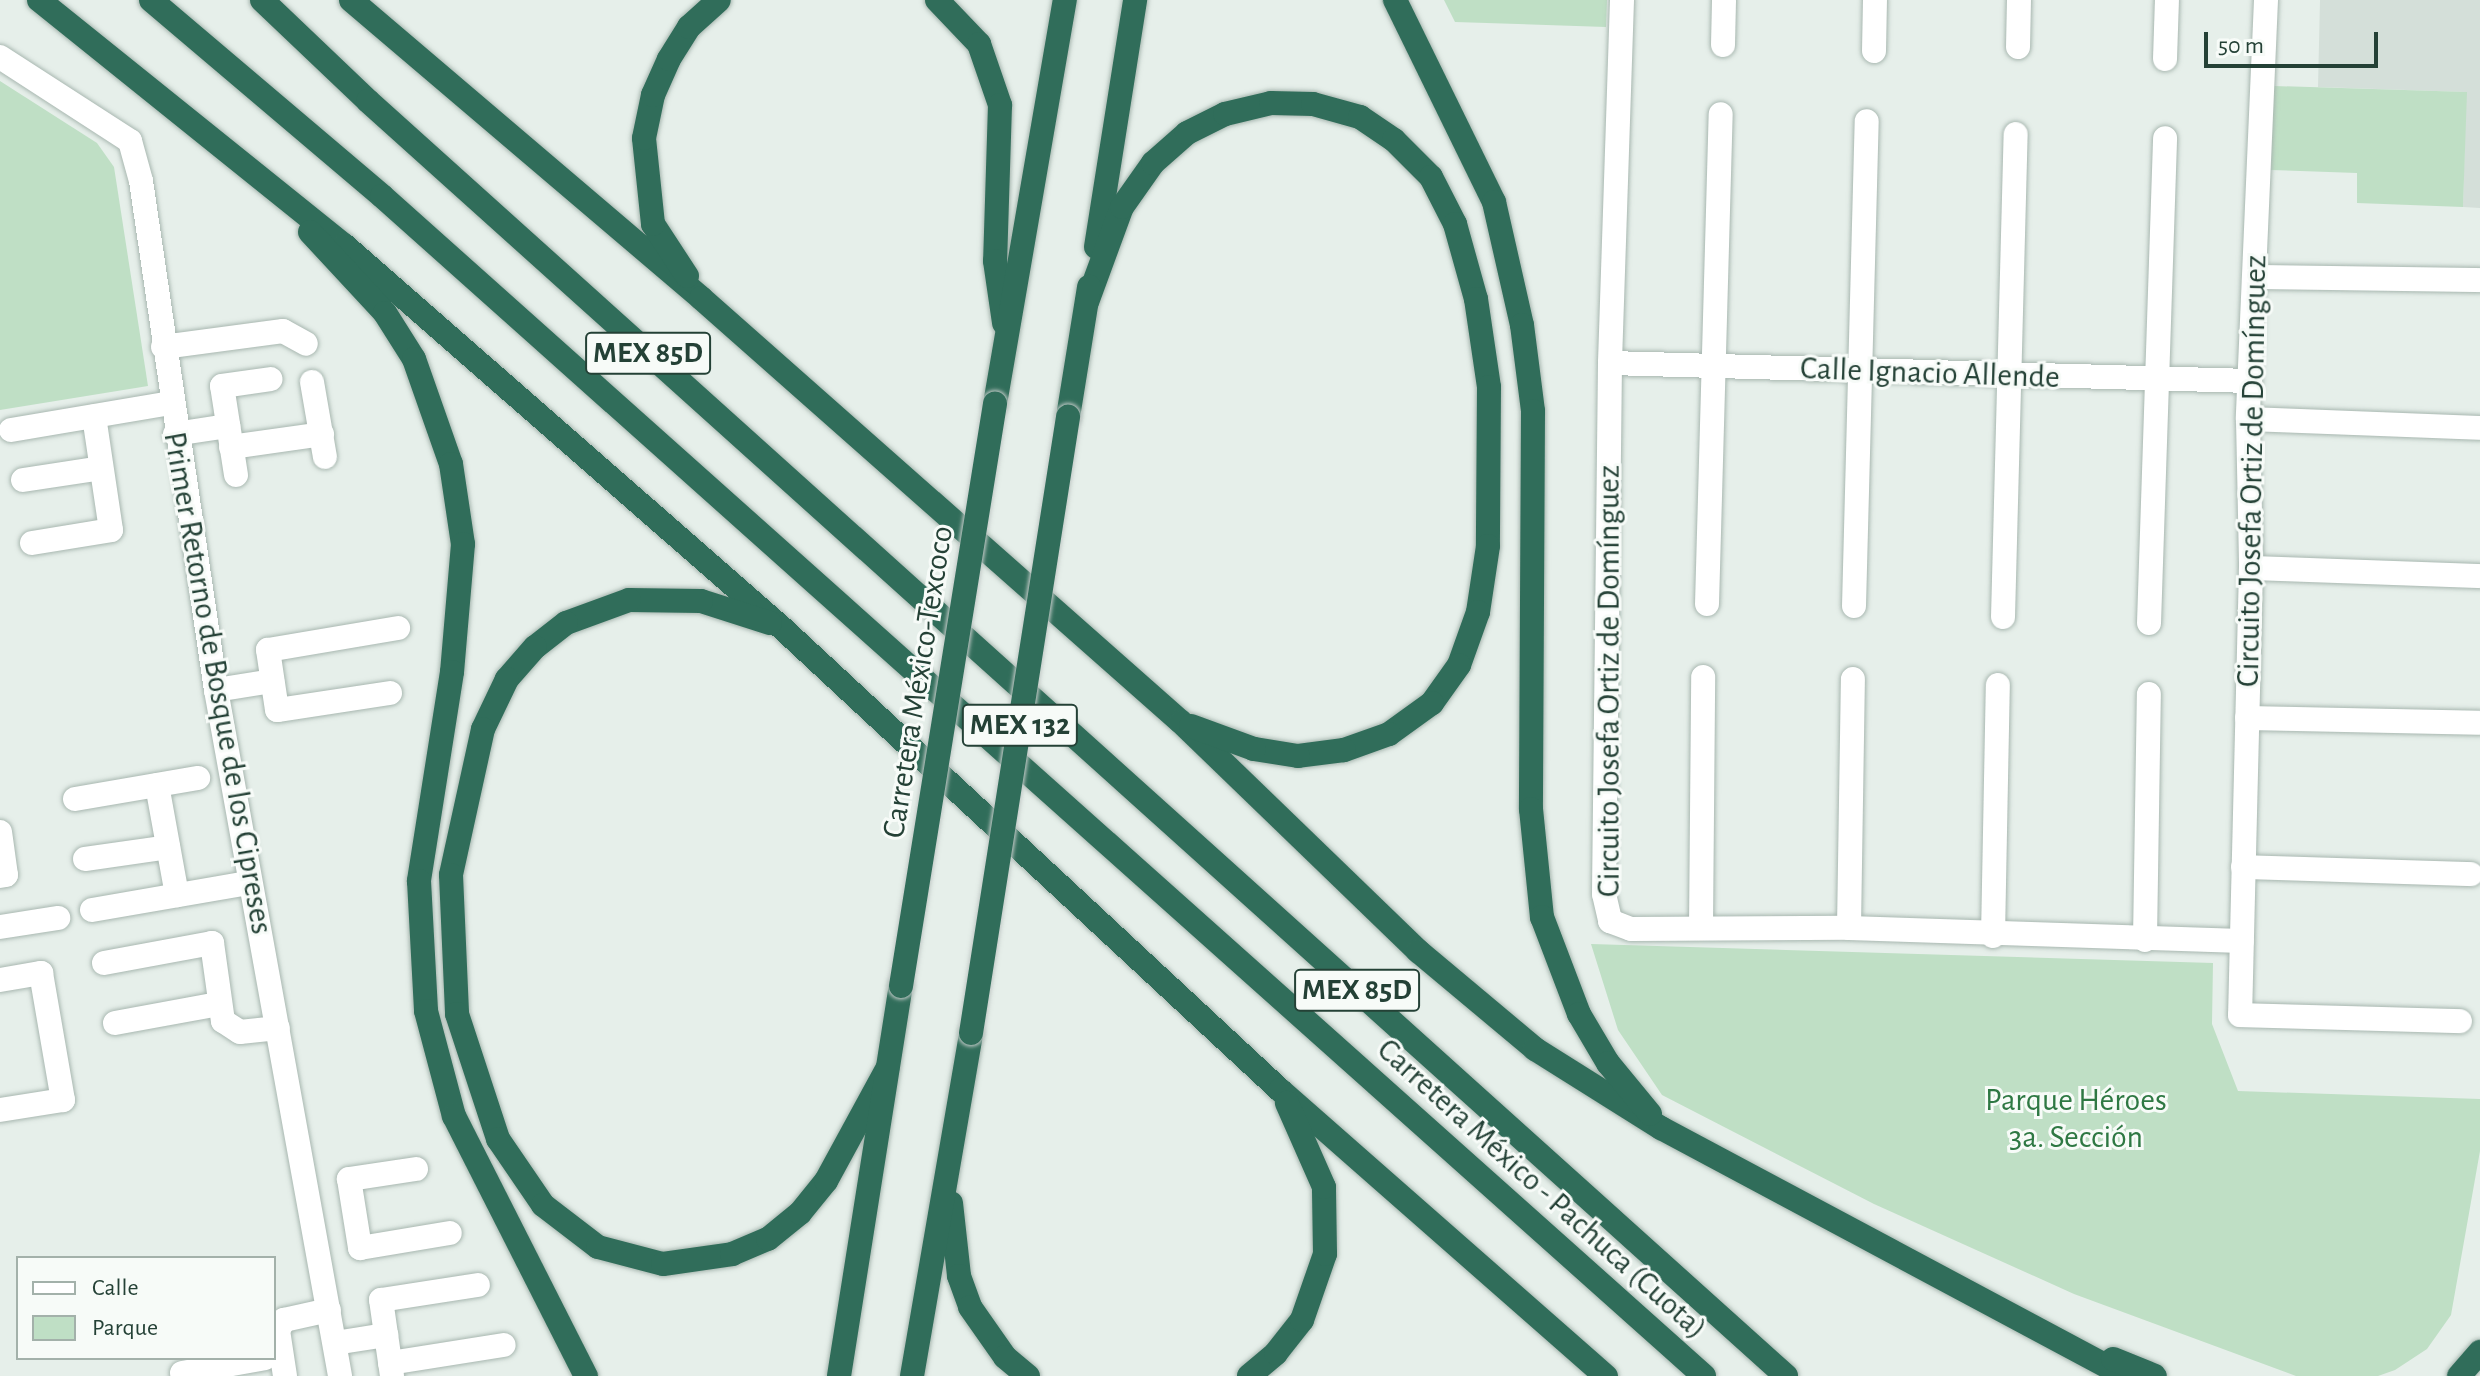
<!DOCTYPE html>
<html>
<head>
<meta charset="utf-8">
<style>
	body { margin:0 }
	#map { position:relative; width:2480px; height:1376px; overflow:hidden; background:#e6efea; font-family:"Alegreya Sans",sans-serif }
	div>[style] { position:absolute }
	.built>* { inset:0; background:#d4dfd9 }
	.green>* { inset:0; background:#bfdfc5 }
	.roads { filter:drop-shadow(0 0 2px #a8b7b0) drop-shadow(0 0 2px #a8b7b0) }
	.minor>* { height:24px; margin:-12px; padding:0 12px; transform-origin:12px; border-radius:12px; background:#fff }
	.highway>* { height:24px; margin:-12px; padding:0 12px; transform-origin:12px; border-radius:12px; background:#306d5a }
	.bridges { filter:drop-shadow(0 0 2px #c2cac7) drop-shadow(0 0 2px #c2cac7) }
	.highway-bridge>* { height:24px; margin:-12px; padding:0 12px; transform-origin:12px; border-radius:12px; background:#306d5a }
	span { translate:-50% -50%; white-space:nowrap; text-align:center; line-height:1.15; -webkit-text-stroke:6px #f7fbf8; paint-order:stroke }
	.shield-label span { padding:2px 6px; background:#f7fbf8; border:2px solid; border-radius:6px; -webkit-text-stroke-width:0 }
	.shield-label { font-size:30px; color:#244136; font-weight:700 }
	.street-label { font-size:32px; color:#244136 }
	.park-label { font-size:32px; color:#2e7843 }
	.legend { position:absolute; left:16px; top:1256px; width:260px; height:104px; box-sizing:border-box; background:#f7fbf8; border:2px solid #a3b1aa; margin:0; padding:10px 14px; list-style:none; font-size:24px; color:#244136 }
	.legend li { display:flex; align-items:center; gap:16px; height:40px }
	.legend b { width:40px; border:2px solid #a3b1aa }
	.scale { position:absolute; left:2204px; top:32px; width:174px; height:36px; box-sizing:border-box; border:4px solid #244136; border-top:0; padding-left:10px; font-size:24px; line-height:28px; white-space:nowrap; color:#244136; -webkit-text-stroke:6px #f7fbf8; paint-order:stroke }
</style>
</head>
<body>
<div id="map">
	<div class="built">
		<i style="clip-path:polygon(2320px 0,2480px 0,2480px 208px,2463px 207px,2466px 92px,2318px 87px)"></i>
	</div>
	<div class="green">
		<i style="clip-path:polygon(1444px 0,1607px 0,1606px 27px,1455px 22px)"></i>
		<i style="clip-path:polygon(0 81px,97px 143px,114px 167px,148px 386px,0 410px)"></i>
		<i style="clip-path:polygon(2274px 86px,2467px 92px,2463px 207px,2357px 203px,2357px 173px,2271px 170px)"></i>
		<i style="clip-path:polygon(1591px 944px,2213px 963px,2212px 1024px,2238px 1091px,2480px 1099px,2480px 1151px,2451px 1315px,2427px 1349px,2395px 1370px,2378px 1376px,2296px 1376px,2074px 1294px,1874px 1204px,1662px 1095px,1618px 1030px)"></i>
	</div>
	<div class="roads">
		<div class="minor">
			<i style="left:1622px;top:0;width:363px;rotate:91.9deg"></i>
			<i style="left:1610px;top:363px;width:531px;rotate:90.65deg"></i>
			<i style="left:1604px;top:894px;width:28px;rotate:77deg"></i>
			<i style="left:1610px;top:921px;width:22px;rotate:21deg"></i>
			<i style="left:1631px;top:929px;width:218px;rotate:-0.3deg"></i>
			<i style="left:1849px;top:928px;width:393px;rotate:1.9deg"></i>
			<i style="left:2266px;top:0;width:419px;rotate:92.5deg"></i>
			<i style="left:2248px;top:419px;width:149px;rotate:88.8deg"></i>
			<i style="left:2251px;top:568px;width:447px;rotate:91.4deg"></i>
			<i style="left:2240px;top:1015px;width:220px;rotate:1.6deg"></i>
			<i style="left:1723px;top:45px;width:45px;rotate:-88.7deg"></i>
			<i style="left:2018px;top:47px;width:47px;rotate:-88.8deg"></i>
			<i style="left:1874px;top:51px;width:51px;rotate:-88.9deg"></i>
			<i style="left:0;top:57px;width:155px;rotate:32.9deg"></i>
			<i style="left:130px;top:141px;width:41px;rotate:74.6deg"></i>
			<i style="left:141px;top:181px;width:514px;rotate:81.62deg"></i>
			<i style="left:216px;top:690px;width:697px;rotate:79.75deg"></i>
			<i style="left:2165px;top:59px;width:59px;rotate:-88.1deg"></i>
			<i style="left:2254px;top:277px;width:226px;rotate:0.8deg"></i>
			<i style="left:163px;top:347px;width:121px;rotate:-7.6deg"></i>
			<i style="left:283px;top:331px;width:26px;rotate:29deg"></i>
			<i style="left:1610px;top:363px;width:640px;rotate:1.61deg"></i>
			<i style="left:312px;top:382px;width:76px;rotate:80.2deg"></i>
			<i style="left:2248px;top:419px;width:232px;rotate:2.2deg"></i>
			<i style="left:11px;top:430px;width:162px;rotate:-9.6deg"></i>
			<i style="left:175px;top:434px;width:54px;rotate:-8.6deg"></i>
			<i style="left:231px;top:447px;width:92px;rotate:-8.1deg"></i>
			<i style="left:236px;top:475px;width:90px;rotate:-98.9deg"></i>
			<i style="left:222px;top:386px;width:49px;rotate:-8.1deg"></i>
			<i style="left:23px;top:480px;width:79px;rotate:-8.7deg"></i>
			<i style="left:32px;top:543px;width:80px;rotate:-9.3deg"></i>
			<i style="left:111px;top:530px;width:115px;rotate:-98.5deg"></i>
			<i style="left:2251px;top:568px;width:229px;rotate:2deg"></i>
			<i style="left:1707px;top:604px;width:490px;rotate:-88.4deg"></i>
			<i style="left:1854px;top:606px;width:485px;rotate:-88.5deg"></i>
			<i style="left:2003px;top:617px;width:483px;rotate:-88.5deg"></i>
			<i style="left:2149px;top:623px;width:485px;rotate:-88.1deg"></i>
			<i style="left:216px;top:690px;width:57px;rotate:-9.1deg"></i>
			<i style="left:390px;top:693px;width:114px;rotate:171.4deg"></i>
			<i style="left:277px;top:710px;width:61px;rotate:-98.5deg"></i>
			<i style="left:268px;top:650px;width:132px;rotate:-9.6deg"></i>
			<i style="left:2247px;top:718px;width:232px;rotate:1.2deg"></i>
			<i style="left:157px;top:785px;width:112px;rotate:79.7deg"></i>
			<i style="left:75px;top:799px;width:125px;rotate:-9.7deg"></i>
			<i style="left:0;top:832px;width:43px;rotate:82.1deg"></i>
			<i style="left:6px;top:875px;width:6px;rotate:171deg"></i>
			<i style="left:85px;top:859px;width:84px;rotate:-8.2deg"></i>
			<i style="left:2243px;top:867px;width:228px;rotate:1.8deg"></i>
			<i style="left:92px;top:910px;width:159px;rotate:-9.8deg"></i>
			<i style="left:0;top:927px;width:59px;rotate:-8.8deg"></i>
			<i style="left:1701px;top:928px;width:251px;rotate:-89.5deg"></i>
			<i style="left:1849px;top:928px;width:249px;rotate:-89.1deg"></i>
			<i style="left:1993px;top:936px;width:251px;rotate:-88.9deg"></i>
			<i style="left:2145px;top:940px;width:246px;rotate:-89.1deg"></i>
			<i style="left:104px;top:963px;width:110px;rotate:-10.5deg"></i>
			<i style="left:212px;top:943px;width:79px;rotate:82deg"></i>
			<i style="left:223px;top:1021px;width:20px;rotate:33deg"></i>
			<i style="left:240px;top:1032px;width:38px;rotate:-6deg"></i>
			<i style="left:0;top:980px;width:42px;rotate:-9.7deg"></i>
			<i style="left:41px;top:973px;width:129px;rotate:80.2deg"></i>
			<i style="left:63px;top:1100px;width:64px;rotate:171deg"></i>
			<i style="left:115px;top:1023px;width:106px;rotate:-10.4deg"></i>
			<i style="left:416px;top:1169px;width:68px;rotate:171.5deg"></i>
			<i style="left:349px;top:1179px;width:70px;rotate:80.9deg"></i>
			<i style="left:360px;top:1248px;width:91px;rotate:-9.5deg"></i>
			<i style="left:335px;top:1343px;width:52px;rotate:-8.9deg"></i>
			<i style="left:390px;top:1363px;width:115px;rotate:-9deg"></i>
			<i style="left:182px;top:1373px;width:84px;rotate:-10.2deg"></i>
			<i style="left:285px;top:1376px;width:47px;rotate:-98.7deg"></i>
			<i style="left:278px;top:1330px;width:12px;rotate:-59deg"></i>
			<i style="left:284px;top:1320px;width:46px;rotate:-12.5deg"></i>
			<i style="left:392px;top:1376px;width:77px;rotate:-98.2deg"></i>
			<i style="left:381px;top:1300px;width:98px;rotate:-8.8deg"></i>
		</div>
		<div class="highway">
			<i style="left:39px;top:0;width:391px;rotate:38.8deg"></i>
			<i style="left:344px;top:245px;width:580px;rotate:41.16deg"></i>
			<i style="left:781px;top:627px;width:681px;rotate:42.86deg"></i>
			<i style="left:1280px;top:1090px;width:434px;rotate:41.3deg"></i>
			<i style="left:151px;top:0;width:303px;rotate:40.3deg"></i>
			<i style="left:382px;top:196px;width:1772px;rotate:41.75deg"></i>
			<i style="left:262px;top:0;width:146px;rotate:43.6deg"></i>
			<i style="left:368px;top:101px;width:1907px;rotate:41.96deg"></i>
			<i style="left:351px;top:0;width:460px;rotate:40.4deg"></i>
			<i style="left:701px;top:298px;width:640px;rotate:41.46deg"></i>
			<i style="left:1181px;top:722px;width:330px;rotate:44deg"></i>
			<i style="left:1418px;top:951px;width:153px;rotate:39.9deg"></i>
			<i style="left:1535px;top:1049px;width:149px;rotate:32.1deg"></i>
			<i style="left:1661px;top:1128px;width:526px;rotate:28.12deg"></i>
			<i style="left:937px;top:0;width:61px;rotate:46.3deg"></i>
			<i style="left:979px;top:44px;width:65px;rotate:71deg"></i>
			<i style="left:1000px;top:105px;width:156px;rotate:91.8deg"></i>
			<i style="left:995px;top:261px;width:63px;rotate:81.7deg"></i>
			<i style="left:1395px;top:0;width:225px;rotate:63.9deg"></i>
			<i style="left:1494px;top:202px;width:126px;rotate:77.2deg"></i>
			<i style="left:1522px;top:325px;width:87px;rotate:82.7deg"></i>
			<i style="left:1533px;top:411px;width:398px;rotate:90.3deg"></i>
			<i style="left:1531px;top:809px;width:109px;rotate:84.2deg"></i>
			<i style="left:1542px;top:917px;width:104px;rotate:69.1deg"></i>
			<i style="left:1579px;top:1014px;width:57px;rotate:59.4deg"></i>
			<i style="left:1608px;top:1063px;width:66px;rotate:50.5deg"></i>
			<i style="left:310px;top:232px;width:110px;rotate:47.2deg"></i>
			<i style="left:385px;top:313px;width:54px;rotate:57.8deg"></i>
			<i style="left:414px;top:359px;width:111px;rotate:70.6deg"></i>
			<i style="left:451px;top:464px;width:81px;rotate:81.5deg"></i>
			<i style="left:463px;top:544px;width:128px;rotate:94.9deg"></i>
			<i style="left:452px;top:672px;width:212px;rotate:99deg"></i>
			<i style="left:419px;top:881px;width:130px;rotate:86.9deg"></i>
			<i style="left:426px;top:1011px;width:109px;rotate:75.1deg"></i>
			<i style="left:454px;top:1116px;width:292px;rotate:63.1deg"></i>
			<i style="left:1096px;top:247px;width:250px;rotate:-81deg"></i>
			<i style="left:687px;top:276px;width:62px;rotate:-123.2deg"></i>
			<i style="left:653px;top:224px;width:86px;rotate:-96deg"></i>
			<i style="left:644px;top:138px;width:44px;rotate:-78.2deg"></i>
			<i style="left:653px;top:95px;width:39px;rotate:-66deg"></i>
			<i style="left:669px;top:59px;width:38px;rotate:-58deg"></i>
			<i style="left:689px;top:27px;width:40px;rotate:-42deg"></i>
			<i style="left:1087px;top:302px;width:101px;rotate:-69.8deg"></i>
			<i style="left:1122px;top:207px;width:54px;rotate:-54.8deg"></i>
			<i style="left:1153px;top:163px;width:45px;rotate:-41.4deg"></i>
			<i style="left:1187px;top:133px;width:42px;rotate:-26.6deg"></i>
			<i style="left:1225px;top:114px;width:47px;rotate:-13.4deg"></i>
			<i style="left:1271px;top:103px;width:42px;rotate:1.4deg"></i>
			<i style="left:1313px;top:104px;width:49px;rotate:15.5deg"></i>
			<i style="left:1360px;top:117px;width:41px;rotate:34.1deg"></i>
			<i style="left:1394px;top:140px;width:52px;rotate:45deg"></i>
			<i style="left:1431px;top:177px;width:53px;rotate:62.9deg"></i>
			<i style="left:1455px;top:224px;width:78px;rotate:74.4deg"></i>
			<i style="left:1476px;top:299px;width:89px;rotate:81.6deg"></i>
			<i style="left:1489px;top:387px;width:159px;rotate:90.4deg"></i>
			<i style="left:1488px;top:546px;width:67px;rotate:98.6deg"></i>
			<i style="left:1478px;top:612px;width:56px;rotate:109.7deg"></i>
			<i style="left:1459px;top:665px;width:47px;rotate:125.4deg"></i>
			<i style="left:1432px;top:703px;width:53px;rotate:144.2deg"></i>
			<i style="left:1389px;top:734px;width:48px;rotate:160.4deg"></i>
			<i style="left:1344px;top:750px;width:46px;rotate:172.6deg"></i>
			<i style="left:1298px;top:756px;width:45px;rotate:-171deg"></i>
			<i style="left:1254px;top:749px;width:67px;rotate:-159.9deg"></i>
			<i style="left:995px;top:404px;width:410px;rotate:-80.2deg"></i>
			<i style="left:1068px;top:417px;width:132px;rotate:-80.8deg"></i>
			<i style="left:770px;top:623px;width:72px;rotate:-162.3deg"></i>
			<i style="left:701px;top:601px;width:72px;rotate:-179.2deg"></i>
			<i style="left:629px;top:600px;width:67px;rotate:159.9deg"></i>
			<i style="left:566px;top:623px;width:39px;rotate:142deg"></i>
			<i style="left:535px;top:647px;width:43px;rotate:131.2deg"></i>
			<i style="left:507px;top:679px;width:55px;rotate:115.6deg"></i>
			<i style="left:483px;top:729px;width:149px;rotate:102.4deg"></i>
			<i style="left:451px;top:875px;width:139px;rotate:87.5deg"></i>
			<i style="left:457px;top:1014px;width:132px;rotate:71.8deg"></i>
			<i style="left:498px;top:1139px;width:80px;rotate:55.7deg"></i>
			<i style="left:543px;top:1205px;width:69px;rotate:37.4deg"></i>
			<i style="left:598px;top:1247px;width:67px;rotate:14.7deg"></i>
			<i style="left:663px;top:1264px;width:70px;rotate:-8.2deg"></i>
			<i style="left:732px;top:1254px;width:39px;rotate:-23deg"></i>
			<i style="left:768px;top:1239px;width:41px;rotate:-39.1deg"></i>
			<i style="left:800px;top:1213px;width:41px;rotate:-50.9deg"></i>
			<i style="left:826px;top:1181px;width:128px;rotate:-61.4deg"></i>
			<i style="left:951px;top:1203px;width:73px;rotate:83.7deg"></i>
			<i style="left:959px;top:1276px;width:33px;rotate:70deg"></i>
			<i style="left:970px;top:1307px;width:61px;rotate:55deg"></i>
			<i style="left:1005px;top:1357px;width:30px;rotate:40deg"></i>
			<i style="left:2113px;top:1359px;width:45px;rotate:22deg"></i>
			<i style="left:839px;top:1376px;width:395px;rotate:-81deg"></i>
			<i style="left:912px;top:1376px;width:348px;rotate:-80.2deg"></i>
			<i style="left:1249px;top:1376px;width:35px;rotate:-40deg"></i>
			<i style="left:1276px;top:1353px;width:42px;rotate:-51.8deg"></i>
			<i style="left:1302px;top:1320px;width:70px;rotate:-70.8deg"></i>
			<i style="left:1325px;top:1254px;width:67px;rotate:-90.9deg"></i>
			<i style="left:1324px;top:1187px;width:92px;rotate:-113.8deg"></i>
			<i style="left:2459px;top:1376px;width:32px;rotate:-49deg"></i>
		</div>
	</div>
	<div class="bridges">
		<div class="highway-bridge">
			<i style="left:901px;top:986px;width:590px;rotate:-80.83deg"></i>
			<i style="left:971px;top:1033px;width:624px;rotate:-81.05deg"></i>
		</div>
	</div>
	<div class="shield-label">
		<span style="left:648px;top:353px">MEX 85D</span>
		<span style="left:1020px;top:725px">MEX 132</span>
		<span style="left:1357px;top:990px">MEX 85D</span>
	</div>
	<div class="street-label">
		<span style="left:1930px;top:373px;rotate:2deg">Calle Ignacio Allende</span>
		<span style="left:2252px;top:471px;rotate:-89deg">Circuito Josefa Ortiz de Domínguez</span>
		<span style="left:1609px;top:681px;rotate:-90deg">Circuito Josefa Ortiz de Domínguez</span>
		<span style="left:918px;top:682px;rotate:-81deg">Carretera México-Texcoco</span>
		<span style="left:218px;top:683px;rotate:80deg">Primer Retorno de Bosque de los Cipreses</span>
		<span style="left:1542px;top:1189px;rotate:42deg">Carretera México - Pachuca (Cuota)</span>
	</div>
	<div class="park-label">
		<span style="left:2076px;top:1119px">Parque Héroes<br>3a. Sección</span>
	</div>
	<ul class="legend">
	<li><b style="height:10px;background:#fff"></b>Calle</li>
	<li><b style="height:22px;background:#bfdfc5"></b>Parque</li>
	</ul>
	<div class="scale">50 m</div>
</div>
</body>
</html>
